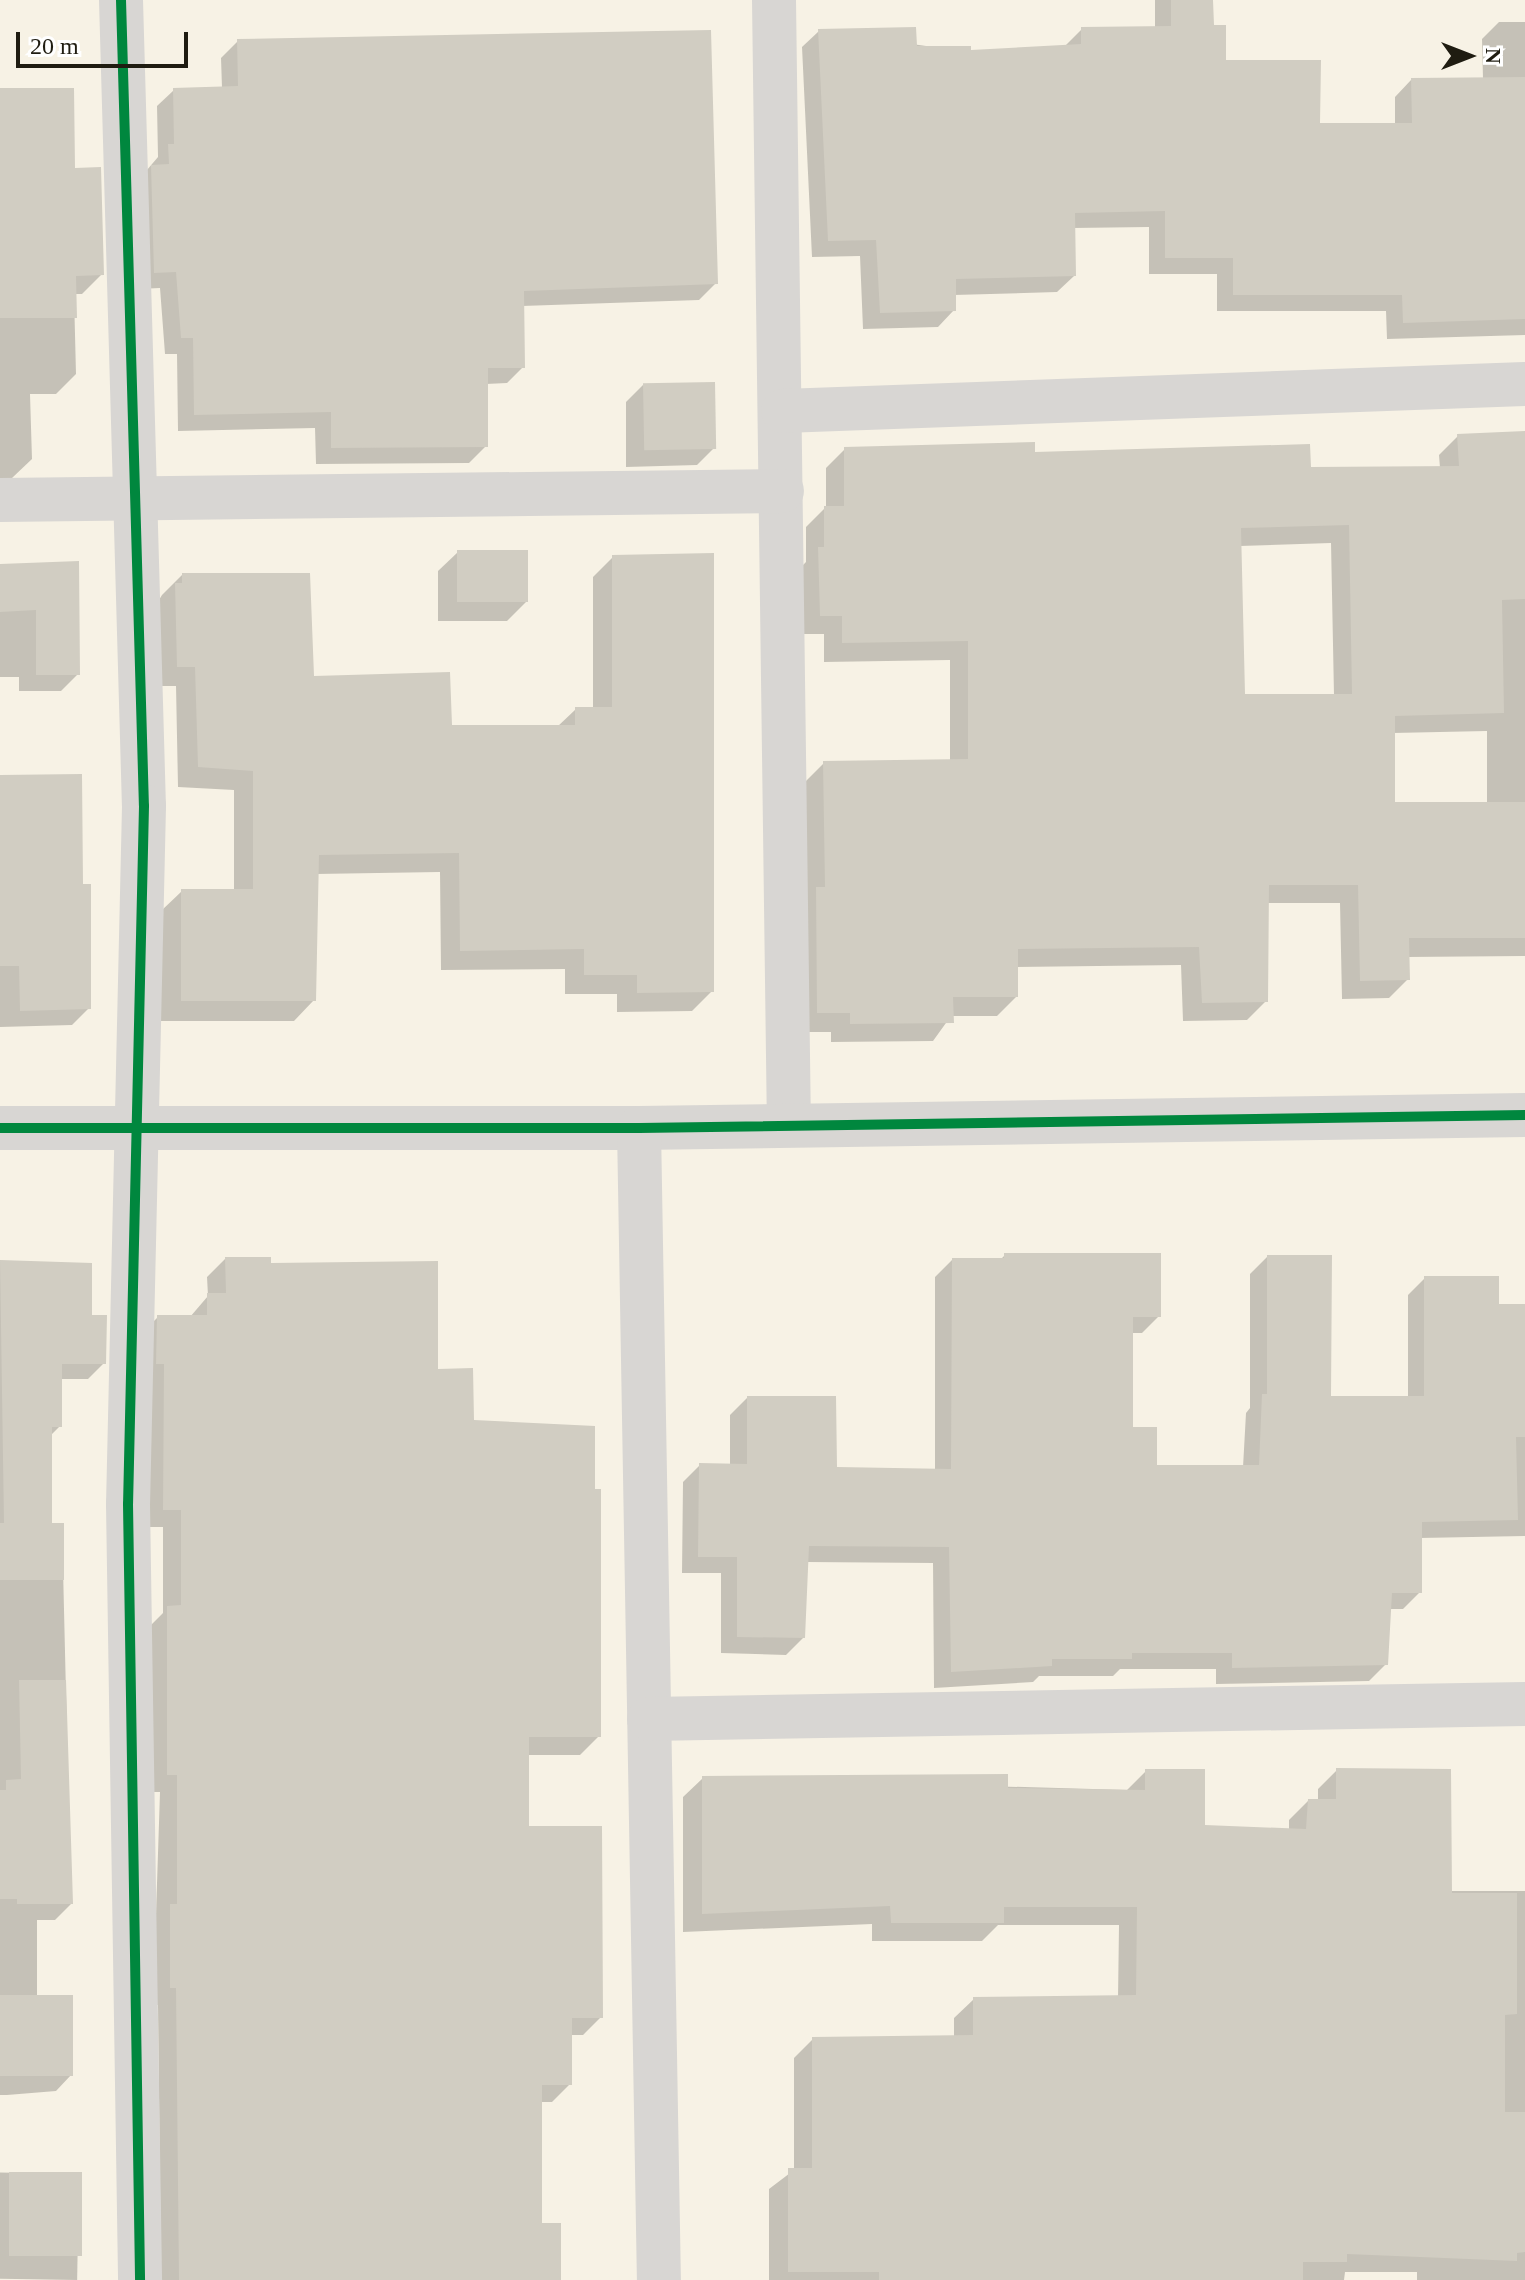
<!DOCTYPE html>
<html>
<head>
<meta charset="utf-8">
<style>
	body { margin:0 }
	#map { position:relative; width:1525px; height:2280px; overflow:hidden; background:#f7f2e5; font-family:Georgia,serif }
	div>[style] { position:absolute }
	.shadow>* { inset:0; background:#0003; transform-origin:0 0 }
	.building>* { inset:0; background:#d1cdc2; transform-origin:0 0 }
	.minor>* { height:44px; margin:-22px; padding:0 22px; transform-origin:22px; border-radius:22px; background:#d8d6d3 }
	.cycleway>* { height:10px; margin:-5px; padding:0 5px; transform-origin:5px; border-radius:5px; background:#00873e }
	span { translate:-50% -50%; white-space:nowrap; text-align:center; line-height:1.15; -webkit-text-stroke:6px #fff; paint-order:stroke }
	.north { position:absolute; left:1429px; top:16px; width:80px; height:80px; -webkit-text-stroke:6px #fff; paint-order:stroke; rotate:90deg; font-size:22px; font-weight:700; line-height:32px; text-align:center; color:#1f1c11 }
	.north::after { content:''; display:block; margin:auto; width:28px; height:36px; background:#1f1c11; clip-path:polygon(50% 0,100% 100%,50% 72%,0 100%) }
	.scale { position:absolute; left:16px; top:32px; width:172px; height:36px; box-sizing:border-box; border:4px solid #1f1c11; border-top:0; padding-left:10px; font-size:24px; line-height:28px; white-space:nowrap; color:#1f1c11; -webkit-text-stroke:6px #fff; paint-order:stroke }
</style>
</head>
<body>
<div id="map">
	<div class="shadow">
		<i style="clip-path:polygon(1155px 0,1211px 0,1212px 27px,1224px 62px,1318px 125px,1395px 125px,1395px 97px,1411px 80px,1483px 79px,1482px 39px,1499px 22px,1525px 22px,1525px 335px,1387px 339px,1386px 311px,1217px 311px,1217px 274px,1149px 274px,1149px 227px,1073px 228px,1074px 276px,1057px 292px,954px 295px,954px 310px,938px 327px,863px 329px,860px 256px,812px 257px,802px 47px,819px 31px,969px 52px,1065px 46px,1082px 29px,1155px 28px)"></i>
		<i style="clip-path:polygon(238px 41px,716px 283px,699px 300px,522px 306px,523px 367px,507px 383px,486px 384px,486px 446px,469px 463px,316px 464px,315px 428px,178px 431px,177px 354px,165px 354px,160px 288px,138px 289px,135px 184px,158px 157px,157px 106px,174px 90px,222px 88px,221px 58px)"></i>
		<i style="clip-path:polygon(0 88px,73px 170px,102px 274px,82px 294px,74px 294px,76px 374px,56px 394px,30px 394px,32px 459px,12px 478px,0 478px)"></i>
		<i style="clip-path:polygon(643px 385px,714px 448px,697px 465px,626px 467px,626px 402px)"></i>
		<i style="clip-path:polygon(evenodd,1525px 434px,1525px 956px,1407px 957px,1408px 979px,1389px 998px,1342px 999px,1340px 903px,1267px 903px,1266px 1001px,1247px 1020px,1183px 1021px,1181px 965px,1016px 967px,1016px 997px,997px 1016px,951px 1016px,933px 1041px,831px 1042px,831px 1032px,799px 1032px,805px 782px,824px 763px,950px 762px,950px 660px,824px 662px,824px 634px,802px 634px,800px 568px,806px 562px,806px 527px,826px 507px,826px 468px,845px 449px,1309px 469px,1440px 468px,1439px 455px,1458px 436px,1525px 434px,1331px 543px,1334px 696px,1243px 696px,1240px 546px,1331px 543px,1525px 434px,1487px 731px,1487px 804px,1393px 804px,1393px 733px,1487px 731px)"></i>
		<i style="clip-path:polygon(458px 552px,527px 601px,507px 621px,438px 621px,438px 571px)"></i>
		<i style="clip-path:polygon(613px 557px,712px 991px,692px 1011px,617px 1012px,617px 994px,565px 994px,565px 969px,441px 970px,440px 872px,316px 874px,314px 1000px,294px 1021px,161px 1021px,161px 911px,182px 891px,234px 891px,234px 790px,178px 787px,176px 686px,158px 686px,156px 605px,162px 595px,182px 575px,312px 678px,450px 727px,557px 727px,576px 709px,593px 709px,593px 577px)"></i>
		<i style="clip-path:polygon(77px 563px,78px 674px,61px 691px,19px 691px,19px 677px,0 677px,0 566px)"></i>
		<i style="clip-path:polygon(0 777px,82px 886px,89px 1008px,72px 1025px,0 1027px)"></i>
		<i style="clip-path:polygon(1005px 1255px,1159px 1316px,1142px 1333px,1131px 1333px,1131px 1429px,1155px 1467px,1243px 1467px,1246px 1413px,1250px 1408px,1250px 1274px,1267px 1257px,1329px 1398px,1408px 1398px,1408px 1295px,1425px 1278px,1497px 1306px,1525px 1306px,1525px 1536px,1420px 1538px,1420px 1592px,1403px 1609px,1389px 1609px,1386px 1664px,1369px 1681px,1216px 1684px,1216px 1669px,1120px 1669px,1113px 1676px,1039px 1676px,1033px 1682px,934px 1688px,933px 1563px,806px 1562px,803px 1638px,786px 1655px,721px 1653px,721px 1573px,682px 1573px,683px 1482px,700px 1465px,730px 1466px,730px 1415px,747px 1398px,836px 1469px,935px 1470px,935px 1277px,952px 1260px,1000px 1260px)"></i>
		<i style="clip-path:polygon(225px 1259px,269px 1265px,436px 1372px,472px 1422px,599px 1736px,580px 1755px,527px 1755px,527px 1828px,601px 2017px,583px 2035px,570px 2035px,570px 2084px,552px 2102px,540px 2102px,540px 2225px,559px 2280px,161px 2280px,158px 2005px,153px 2005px,160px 1792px,150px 1792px,150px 1626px,163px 1613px,163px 1527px,145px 1527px,140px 1335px,158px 1317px,190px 1317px,208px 1296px,207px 1277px)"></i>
		<i style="clip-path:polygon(0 1261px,90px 1265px,90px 1317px,104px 1363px,88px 1379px,60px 1379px,60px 1426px,50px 1436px,50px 1525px,62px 1525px,71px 1904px,55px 1920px,37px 1920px,37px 1997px,72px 2074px,56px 2091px,7px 2095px,0 2095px)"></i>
		<i style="clip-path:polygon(1337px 1770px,1450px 1891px,1525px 1891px,1525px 2280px,1417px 2280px,1417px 2272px,1345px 2272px,1344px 2280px,769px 2280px,769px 2189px,794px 2170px,794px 2058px,813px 2039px,954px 2037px,954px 2018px,974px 1999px,1118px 1998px,1119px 1925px,998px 1925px,982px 1941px,872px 1941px,872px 1924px,683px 1932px,683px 1797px,703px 1778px,1127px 1790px,1146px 1771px,1202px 1827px,1289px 1831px,1289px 1820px,1308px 1801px,1318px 1801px,1318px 1789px)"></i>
		<i style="left:79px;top:2174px;width:106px;height:79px;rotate:91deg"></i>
	</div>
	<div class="building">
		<i style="clip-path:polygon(1171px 0,1213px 0,1214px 25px,1226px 25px,1226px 60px,1321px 60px,1320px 123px,1412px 123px,1411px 78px,1525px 77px,1525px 319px,1403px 323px,1402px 295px,1233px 295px,1233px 258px,1165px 258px,1165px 211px,1075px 213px,1076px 276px,956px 279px,956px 311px,880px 313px,876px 240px,828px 241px,818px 29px,916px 27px,917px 46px,971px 46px,971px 50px,1081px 44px,1081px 27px,1171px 26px)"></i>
		<i style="clip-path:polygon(711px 30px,718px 284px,524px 291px,525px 368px,488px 368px,488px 447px,331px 448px,331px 412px,194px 415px,193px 338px,181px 338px,176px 272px,154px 273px,151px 165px,169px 164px,168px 144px,174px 144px,173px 88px,238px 86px,237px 39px)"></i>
		<i style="clip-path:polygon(0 88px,74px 88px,75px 168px,101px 167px,104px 275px,76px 276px,77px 318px,0 318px)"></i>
		<i style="left:715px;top:382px;width:67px;height:72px;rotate:89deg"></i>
		<i style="clip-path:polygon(evenodd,1525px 431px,1525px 599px,1502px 600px,1504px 713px,1395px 716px,1395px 802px,1525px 802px,1525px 938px,1409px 938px,1410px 980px,1360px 981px,1358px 885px,1269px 885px,1268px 1002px,1202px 1003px,1199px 947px,1018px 949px,1018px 997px,953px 997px,954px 1023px,850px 1024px,850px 1013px,817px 1013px,816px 887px,825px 887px,823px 761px,968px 759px,968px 641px,842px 643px,842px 616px,820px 616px,818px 547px,824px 547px,824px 506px,844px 506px,844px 447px,1035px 442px,1035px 452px,1310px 444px,1311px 467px,1459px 466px,1457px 434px,1525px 431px,1349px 525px,1352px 694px,1245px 694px,1241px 528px,1349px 525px)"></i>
		<i style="left:457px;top:550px;width:71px;height:52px"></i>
		<i style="clip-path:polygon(714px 553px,714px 992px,637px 993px,637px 975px,584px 975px,584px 949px,460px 951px,459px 853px,319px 855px,316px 1001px,181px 1001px,181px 889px,253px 889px,253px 771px,198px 767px,195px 667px,177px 667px,175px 583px,182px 583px,182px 573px,310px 573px,314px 676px,450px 672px,452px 725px,575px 725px,575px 707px,612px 707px,612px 555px)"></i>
		<i style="clip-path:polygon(79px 561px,80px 675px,36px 675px,36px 610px,0 612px,0 564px)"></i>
		<i style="clip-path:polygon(82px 774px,83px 884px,91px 884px,91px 1009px,20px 1011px,19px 966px,0 966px,0 775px)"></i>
		<i style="clip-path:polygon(1004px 1253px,1161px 1253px,1161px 1317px,1133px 1317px,1133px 1427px,1157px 1427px,1157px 1465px,1259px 1465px,1262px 1394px,1267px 1394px,1267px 1255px,1332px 1255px,1331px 1396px,1424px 1396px,1424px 1276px,1499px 1276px,1499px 1304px,1525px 1304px,1525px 1437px,1516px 1437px,1518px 1520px,1422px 1522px,1422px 1593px,1392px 1593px,1388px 1665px,1232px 1668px,1232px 1653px,1132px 1653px,1132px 1659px,1052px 1659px,1052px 1666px,951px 1672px,949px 1547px,809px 1546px,805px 1638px,737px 1637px,737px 1557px,698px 1557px,699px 1463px,747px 1464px,747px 1396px,836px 1396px,837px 1467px,951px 1469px,952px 1258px,1004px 1258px)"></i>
		<i style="clip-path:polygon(225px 1257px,271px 1257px,271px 1263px,438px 1261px,438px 1369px,473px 1368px,474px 1420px,595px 1426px,595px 1489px,601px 1489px,601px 1737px,529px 1737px,529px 1826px,602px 1826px,603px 2018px,572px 2018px,572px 2085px,542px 2085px,542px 2223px,561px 2223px,561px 2280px,179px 2280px,176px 1988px,170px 1988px,170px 1904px,177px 1904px,177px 1775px,167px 1775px,167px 1606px,181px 1605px,181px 1510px,163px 1510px,164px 1364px,156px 1364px,157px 1315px,207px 1315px,207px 1293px,226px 1293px)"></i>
		<i style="clip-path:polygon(0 1260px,92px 1263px,92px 1315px,107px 1315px,106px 1364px,62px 1364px,62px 1427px,52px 1427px,52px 1523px,64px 1523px,64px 1580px,0 1580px,0 1523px,4px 1523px)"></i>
		<i style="clip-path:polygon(19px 1680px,66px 1680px,73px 1904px,17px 1904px,17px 1899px,0 1899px,0 1790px,6px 1790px,6px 1780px,21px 1779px)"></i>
		<i style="clip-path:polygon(1336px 1768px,1451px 1769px,1452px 1893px,1517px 1893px,1517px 2014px,1505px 2015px,1505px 2112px,1525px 2112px,1525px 2252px,1517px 2253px,1517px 2261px,1347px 2254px,1347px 2262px,1303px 2262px,1303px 2280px,879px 2280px,879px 2272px,788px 2272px,788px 2168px,812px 2168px,812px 2037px,973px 2035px,973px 1997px,1136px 1995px,1137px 1907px,1004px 1907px,1004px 1923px,891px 1923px,890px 1906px,702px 1914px,702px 1776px,1008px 1774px,1008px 1788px,1145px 1790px,1145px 1769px,1205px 1769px,1205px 1825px,1306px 1829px,1308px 1799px,1336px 1799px)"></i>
		<i style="left:0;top:1995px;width:73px;height:81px"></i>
		<i style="left:82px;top:2172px;width:84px;height:73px;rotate:90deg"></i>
	</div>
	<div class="minor">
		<i style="left:121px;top:0;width:806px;rotate:88.37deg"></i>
		<i style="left:144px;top:806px;width:698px;rotate:91.31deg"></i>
		<i style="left:128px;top:1504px;width:776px;rotate:89.11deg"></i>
		<i style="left:774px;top:0;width:1125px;rotate:89.24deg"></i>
		<i style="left:783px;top:411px;width:742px;rotate:-2.08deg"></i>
		<i style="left:0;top:500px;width:782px;rotate:-0.66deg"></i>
		<i style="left:0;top:1128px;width:639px"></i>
		<i style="left:639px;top:1128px;width:886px;rotate:-0.84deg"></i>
		<i style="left:639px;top:1128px;width:1152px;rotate:89.01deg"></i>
		<i style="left:649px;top:1719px;width:876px;rotate:-0.98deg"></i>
	</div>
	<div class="cycleway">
		<i style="left:121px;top:0;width:806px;rotate:88.37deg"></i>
		<i style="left:144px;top:806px;width:698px;rotate:91.31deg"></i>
		<i style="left:128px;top:1504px;width:776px;rotate:89.11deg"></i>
		<i style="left:0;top:1128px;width:639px"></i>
		<i style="left:639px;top:1128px;width:886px;rotate:-0.84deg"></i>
	</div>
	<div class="north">N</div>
	<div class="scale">20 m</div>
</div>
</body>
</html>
